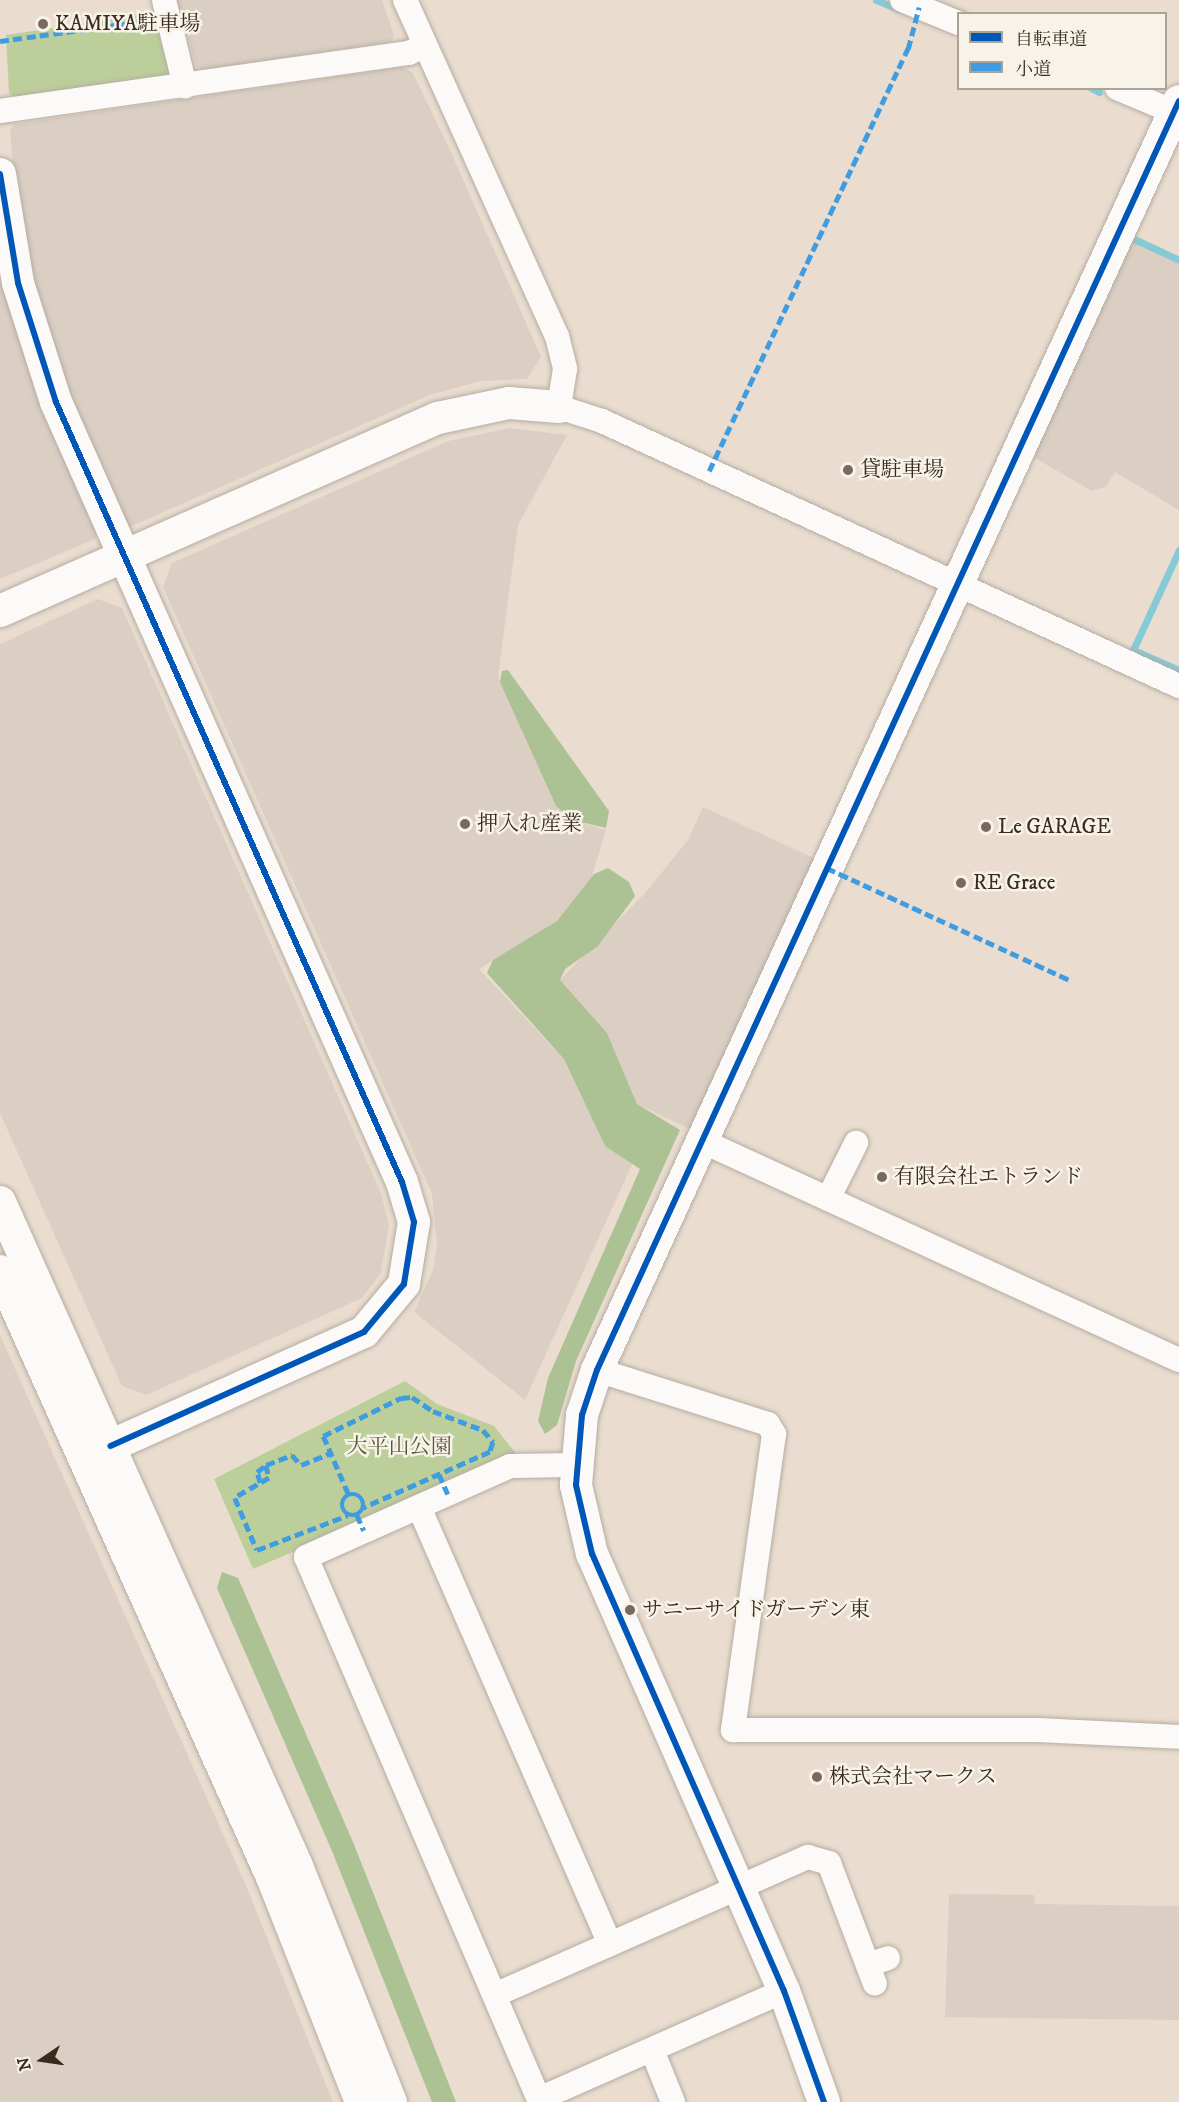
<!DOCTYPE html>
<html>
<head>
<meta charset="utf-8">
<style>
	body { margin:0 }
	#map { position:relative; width:1179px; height:2102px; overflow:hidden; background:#eaddcf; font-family:"IM FELL DW Pica","Noto Serif JP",serif }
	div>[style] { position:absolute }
	.industrial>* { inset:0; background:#dbcec3 }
	.green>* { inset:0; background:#bccf9b }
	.forest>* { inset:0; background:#acc194 }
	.stream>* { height:7px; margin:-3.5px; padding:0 3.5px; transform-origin:3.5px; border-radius:3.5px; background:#86cad6 }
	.roads { filter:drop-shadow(0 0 2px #b6aca2) drop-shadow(0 0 2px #b6aca2) }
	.minor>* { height:24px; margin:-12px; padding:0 12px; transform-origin:12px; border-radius:12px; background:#fcfaf8 }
	.tertiary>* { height:32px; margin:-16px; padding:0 16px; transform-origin:16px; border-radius:16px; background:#fcfaf8 }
	.quiet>* { height:4.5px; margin-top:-2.25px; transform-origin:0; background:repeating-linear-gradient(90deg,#3f9ce0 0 9px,transparent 0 13.5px) }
	.quiet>.ring { margin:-2.25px; padding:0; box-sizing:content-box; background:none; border:4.5px solid #3f9ce0; border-radius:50% }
	.cycleway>* { height:6px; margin:-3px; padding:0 3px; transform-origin:3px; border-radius:3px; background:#0057b8 }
	.dots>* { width:16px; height:16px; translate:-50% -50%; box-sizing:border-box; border:3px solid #f7f3e8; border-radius:50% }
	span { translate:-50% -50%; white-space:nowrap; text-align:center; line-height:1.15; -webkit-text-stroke:5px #f7f3e8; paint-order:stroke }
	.poi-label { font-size:21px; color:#3b2a1e }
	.left { translate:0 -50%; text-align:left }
	.park-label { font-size:21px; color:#575837 }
	.legend { position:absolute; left:957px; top:12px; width:210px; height:78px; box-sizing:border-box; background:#f7f3e8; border:2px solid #aca397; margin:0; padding:8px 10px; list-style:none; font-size:18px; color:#3b2a1e }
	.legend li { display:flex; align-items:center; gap:12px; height:30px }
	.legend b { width:30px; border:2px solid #aca397 }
	.north { position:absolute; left:12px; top:2030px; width:60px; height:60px; -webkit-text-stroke:4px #f7f3e8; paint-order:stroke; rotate:257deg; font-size:16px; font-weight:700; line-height:24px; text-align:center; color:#3b2a1e }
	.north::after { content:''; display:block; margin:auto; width:21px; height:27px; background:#3b2a1e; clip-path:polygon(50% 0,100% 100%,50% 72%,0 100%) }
</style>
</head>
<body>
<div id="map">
	<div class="industrial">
		<i style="clip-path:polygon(177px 0,382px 0,394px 35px,391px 42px,203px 70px,196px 66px)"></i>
		<i style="clip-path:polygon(403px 67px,413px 73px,451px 152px,541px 357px,527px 379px,481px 381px,430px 395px,132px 526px,123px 523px,41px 320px,16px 199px,10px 130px,15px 124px)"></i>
		<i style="clip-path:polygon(1128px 239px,1179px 263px,1179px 510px,1115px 472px,1106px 487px,1092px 491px,1028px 454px)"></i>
		<i style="clip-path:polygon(0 262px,98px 530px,95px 539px,0 579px)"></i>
		<i style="clip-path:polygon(510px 428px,567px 435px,518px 525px,498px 676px,556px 806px,572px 820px,606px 830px,591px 879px,557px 921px,479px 969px,564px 1059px,605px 1146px,634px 1160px,525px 1400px,414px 1312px,433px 1270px,437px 1245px,432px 1194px,163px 587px,172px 563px,448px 441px)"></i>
		<i style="clip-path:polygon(98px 599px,122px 608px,381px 1193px,389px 1225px,381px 1273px,362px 1298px,146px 1395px,122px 1386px,0 1113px,0 644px)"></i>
		<i style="clip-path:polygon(703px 807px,818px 860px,694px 1131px,637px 1104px,607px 1033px,560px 980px,646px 892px,688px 840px)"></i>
		<i style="clip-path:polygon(0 1335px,247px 1888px,333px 2102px,0 2102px)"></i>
		<i style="clip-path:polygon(949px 1894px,1034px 1895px,1035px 1904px,1179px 1906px,1179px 2020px,945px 2017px)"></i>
	</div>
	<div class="green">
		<i style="clip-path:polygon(153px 13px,169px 70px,166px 75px,14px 97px,9px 93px,6px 35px)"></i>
		<i style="clip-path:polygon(405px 1381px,437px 1404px,494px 1426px,518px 1456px,253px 1569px,214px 1479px)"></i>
	</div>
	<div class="forest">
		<i style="clip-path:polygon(508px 670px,609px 811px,606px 828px,572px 820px,556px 806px,500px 682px,502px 671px)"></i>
		<i style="clip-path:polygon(608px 868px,629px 882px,635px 896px,598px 946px,565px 969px,560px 980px,607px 1033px,637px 1104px,680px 1130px,576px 1361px,557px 1425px,545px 1434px,538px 1421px,548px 1378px,640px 1169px,605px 1146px,564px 1059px,487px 973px,493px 960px,557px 921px,594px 874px)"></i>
		<i style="clip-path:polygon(222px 1572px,238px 1578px,353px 1842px,456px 2102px,432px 2102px,332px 1851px,217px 1588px)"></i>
	</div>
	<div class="stream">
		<i style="left:876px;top:0;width:24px;rotate:22deg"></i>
		<i style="left:1091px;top:88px;width:9px;rotate:27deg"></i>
		<i style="left:1130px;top:237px;width:54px;rotate:25.1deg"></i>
		<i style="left:1179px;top:550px;width:110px;rotate:114.7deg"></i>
		<i style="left:1133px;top:650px;width:50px;rotate:23.5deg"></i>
	</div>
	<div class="roads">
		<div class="minor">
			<i style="left:164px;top:0;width:89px;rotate:76.3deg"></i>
			<i style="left:405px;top:0;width:369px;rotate:65.7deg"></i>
			<i style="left:557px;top:336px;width:34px;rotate:76deg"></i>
			<i style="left:565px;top:369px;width:38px;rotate:99deg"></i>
			<i style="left:559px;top:407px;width:45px;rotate:18deg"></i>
			<i style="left:602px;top:421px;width:635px;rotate:24.67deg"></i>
			<i style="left:902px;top:0;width:61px;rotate:22.3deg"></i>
			<i style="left:1117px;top:88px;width:67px;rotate:22.8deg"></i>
			<i style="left:0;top:111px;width:413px;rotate:-8.1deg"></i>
			<i style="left:409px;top:53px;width:18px;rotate:-27deg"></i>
			<i style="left:702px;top:1141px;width:525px;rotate:24.66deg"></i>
			<i style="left:828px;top:1199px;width:63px;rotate:-63.4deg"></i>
			<i style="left:597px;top:1370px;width:179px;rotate:17.5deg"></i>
			<i style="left:768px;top:1424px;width:12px;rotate:59deg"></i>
			<i style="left:774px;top:1434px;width:299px;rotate:97.9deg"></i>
			<i style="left:733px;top:1730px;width:305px"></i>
			<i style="left:1038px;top:1730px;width:141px;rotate:2.8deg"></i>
			<i style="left:419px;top:1507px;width:477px;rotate:66.4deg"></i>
			<i style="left:868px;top:1965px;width:21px;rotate:-19deg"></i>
			<i style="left:497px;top:1994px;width:340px;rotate:-23.8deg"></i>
			<i style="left:808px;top:1857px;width:22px;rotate:16deg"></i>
			<i style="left:829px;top:1863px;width:129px;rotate:69.2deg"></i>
			<i style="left:652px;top:2050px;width:56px;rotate:68deg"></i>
			<i style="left:539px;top:2099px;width:268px;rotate:-23.8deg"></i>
			<i style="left:540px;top:2102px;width:593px;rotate:-113.24deg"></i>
			<i style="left:306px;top:1557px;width:223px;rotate:-24deg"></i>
			<i style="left:510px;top:1466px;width:66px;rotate:-0.9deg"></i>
		</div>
		<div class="tertiary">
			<i style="left:0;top:174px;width:110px;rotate:80.6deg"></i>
			<i style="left:18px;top:283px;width:125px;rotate:72.3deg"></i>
			<i style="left:56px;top:402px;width:853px;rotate:66.08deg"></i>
			<i style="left:402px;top:1182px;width:42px;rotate:73.3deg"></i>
			<i style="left:414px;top:1222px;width:63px;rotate:99.2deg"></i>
			<i style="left:404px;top:1284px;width:62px;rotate:129.8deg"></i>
			<i style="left:364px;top:1332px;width:278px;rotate:155.8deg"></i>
			<i style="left:0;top:611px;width:479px;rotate:-23.8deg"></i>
			<i style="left:438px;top:418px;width:73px;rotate:-11.9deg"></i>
			<i style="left:509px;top:403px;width:50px;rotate:4.6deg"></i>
			<i style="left:0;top:1202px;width:727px;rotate:65.9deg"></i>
			<i style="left:297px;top:1866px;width:254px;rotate:68.3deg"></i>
			<i style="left:0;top:1271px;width:664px;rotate:65.83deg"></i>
			<i style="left:272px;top:1877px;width:242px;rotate:68.4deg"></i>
			<i style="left:824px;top:2102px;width:118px;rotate:-109.8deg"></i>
			<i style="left:784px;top:1991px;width:477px;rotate:-113.7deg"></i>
			<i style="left:592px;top:1554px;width:71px;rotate:-103.1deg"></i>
			<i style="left:576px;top:1485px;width:70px;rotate:-85.1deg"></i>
			<i style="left:582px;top:1415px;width:47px;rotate:-71.6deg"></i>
			<i style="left:597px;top:1370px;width:1396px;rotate:-65.36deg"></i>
		</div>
	</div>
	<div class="quiet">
		<i style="left:0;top:41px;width:169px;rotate:-7.8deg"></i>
		<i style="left:709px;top:471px;width:467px;rotate:-64.8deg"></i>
		<i style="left:908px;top:49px;width:43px;rotate:-75.3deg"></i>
		<i style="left:827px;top:868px;width:269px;rotate:24.8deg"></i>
		<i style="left:266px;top:1465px;width:13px;rotate:77deg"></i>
		<i style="left:269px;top:1478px;width:39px;rotate:150deg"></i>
		<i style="left:235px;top:1498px;width:56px;rotate:67.1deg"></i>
		<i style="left:257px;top:1550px;width:97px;rotate:-21deg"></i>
		<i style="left:439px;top:1474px;width:22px;rotate:66deg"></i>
		<i style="left:260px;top:1483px;width:11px;rotate:-105deg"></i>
		<i style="left:257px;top:1472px;width:11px;rotate:-38deg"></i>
		<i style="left:266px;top:1465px;width:28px;rotate:-21deg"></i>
		<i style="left:292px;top:1455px;width:13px;rotate:48deg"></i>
		<i style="left:301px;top:1465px;width:31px;rotate:-22deg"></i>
		<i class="ring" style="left:342px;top:1494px;width:17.5px;height:17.5px"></i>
		<i style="left:348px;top:1494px;width:63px;rotate:-113.3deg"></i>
		<i style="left:323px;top:1436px;width:87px;rotate:-26deg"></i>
		<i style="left:401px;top:1398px;width:11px;rotate:-5deg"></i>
		<i style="left:412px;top:1397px;width:25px;rotate:34deg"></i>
		<i style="left:433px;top:1411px;width:53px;rotate:20.8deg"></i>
		<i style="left:483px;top:1430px;width:16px;rotate:50deg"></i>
		<i style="left:493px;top:1442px;width:10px;rotate:107deg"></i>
		<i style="left:490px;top:1452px;width:139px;rotate:156.2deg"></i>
		<i style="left:357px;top:1515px;width:17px;rotate:66deg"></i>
	</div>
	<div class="cycleway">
		<i style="left:0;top:174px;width:110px;rotate:80.6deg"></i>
		<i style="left:18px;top:283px;width:125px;rotate:72.3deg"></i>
		<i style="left:56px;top:402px;width:853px;rotate:66.08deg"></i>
		<i style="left:402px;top:1182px;width:42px;rotate:73.3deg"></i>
		<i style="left:414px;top:1222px;width:63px;rotate:99.2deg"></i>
		<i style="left:404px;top:1284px;width:62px;rotate:129.8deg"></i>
		<i style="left:364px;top:1332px;width:278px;rotate:155.8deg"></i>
		<i style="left:824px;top:2102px;width:118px;rotate:-109.8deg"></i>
		<i style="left:784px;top:1991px;width:477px;rotate:-113.7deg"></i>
		<i style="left:592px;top:1554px;width:71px;rotate:-103.1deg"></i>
		<i style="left:576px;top:1485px;width:70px;rotate:-85.1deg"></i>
		<i style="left:582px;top:1415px;width:47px;rotate:-71.6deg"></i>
		<i style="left:597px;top:1370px;width:1396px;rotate:-65.36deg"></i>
	</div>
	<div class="dots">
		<i style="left:43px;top:24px;background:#78695c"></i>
		<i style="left:848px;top:470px;background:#78695c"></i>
		<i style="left:465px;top:824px;background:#78695c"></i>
		<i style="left:986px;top:827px;background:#78695c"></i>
		<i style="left:961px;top:883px;background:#78695c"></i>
		<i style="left:882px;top:1177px;background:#78695c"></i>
		<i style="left:630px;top:1610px;background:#78695c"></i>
		<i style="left:817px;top:1777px;background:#78695c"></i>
	</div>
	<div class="poi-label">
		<span class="left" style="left:55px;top:24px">KAMIYA駐車場</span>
		<span class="left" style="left:860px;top:470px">貸駐車場</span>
		<span class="left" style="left:477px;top:824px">押入れ産業</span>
		<span class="left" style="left:998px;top:827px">Le GARAGE</span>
		<span class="left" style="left:973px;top:883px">RE Grace</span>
		<span class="left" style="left:894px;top:1177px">有限会社エトランド</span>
		<span class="left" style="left:642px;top:1610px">サニーサイドガーデン東</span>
		<span class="left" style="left:829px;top:1777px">株式会社マークス</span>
	</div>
	<div class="park-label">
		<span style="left:399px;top:1447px">大平山公園</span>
	</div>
	<ul class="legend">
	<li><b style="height:8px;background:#0057b8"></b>自転車道</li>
	<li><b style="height:8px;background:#3f9ce0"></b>小道</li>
	</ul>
	<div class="north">N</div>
</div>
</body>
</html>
